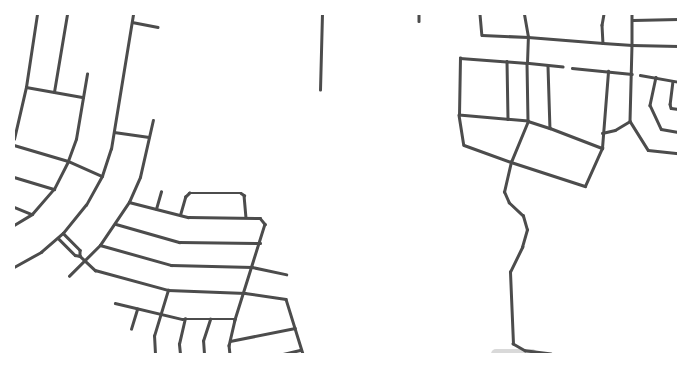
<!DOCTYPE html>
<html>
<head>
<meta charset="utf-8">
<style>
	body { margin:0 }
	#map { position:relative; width:692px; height:368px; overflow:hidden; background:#fff; font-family:"Asap Condensed",sans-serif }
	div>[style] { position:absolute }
	.river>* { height:10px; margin:-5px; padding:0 5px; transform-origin:5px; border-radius:5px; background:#d9d9d9 }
	.minor>* { height:2.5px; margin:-1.25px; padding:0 1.25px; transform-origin:1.25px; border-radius:1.25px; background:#4c4c4c }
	span { translate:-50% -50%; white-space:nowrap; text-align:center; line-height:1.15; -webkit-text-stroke:3px #fff; paint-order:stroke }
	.frame { position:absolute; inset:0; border:15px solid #fff; pointer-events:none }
</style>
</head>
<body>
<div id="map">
	<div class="river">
		<i style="left:496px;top:354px;width:36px"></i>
	</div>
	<div class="minor">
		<i style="left:419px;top:14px;width:7px;rotate:90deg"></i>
		<i style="left:480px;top:14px;width:21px;rotate:85deg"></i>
		<i style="left:482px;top:35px;width:46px;rotate:2.5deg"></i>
		<i style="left:528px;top:37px;width:23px;rotate:-100deg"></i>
		<i style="left:604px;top:14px;width:11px;rotate:100deg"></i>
		<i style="left:602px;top:25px;width:18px;rotate:87deg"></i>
		<i style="left:603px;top:43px;width:29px;rotate:4deg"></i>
		<i style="left:632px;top:45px;width:76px;rotate:91.5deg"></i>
		<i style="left:630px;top:121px;width:34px;rotate:58deg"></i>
		<i style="left:648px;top:150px;width:30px;rotate:6deg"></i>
		<i style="left:632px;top:14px;width:31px;rotate:90deg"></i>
		<i style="left:632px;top:45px;width:46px;rotate:1.2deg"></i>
		<i style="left:633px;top:20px;width:45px;rotate:-1.3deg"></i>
		<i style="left:132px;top:22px;width:26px;rotate:11deg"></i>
		<i style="left:507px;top:61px;width:58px;rotate:89deg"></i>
		<i style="left:548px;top:66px;width:62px;rotate:88.2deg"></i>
		<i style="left:550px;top:128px;width:56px;rotate:21deg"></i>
		<i style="left:602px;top:148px;width:77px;rotate:-85.5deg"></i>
		<i style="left:563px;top:67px;width:36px;rotate:-174deg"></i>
		<i style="left:527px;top:63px;width:26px;rotate:-88deg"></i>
		<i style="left:528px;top:37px;width:75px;rotate:4.6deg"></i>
		<i style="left:572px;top:68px;width:60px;rotate:5.7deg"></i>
		<i style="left:640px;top:75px;width:39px;rotate:10deg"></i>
		<i style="left:656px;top:77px;width:29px;rotate:102deg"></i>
		<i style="left:650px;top:105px;width:26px;rotate:65deg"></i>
		<i style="left:661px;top:129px;width:17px;rotate:10deg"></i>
		<i style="left:673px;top:81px;width:23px;rotate:97deg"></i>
		<i style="left:670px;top:104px;width:4px;rotate:76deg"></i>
		<i style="left:671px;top:108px;width:7px;rotate:8deg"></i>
		<i style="left:26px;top:87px;width:58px;rotate:10deg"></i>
		<i style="left:320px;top:90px;width:76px;rotate:-88.5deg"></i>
		<i style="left:54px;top:92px;width:79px;rotate:-80.5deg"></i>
		<i style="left:459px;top:115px;width:57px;rotate:-89deg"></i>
		<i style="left:460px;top:58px;width:67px;rotate:4.3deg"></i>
		<i style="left:527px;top:63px;width:58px;rotate:89deg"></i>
		<i style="left:528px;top:121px;width:23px;rotate:18deg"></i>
		<i style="left:114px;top:132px;width:35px;rotate:8deg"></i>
		<i style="left:602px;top:133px;width:13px;rotate:-13deg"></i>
		<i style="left:615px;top:130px;width:17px;rotate:-31deg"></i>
		<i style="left:14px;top:139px;width:53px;rotate:-77deg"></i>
		<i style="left:26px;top:87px;width:74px;rotate:-81.4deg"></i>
		<i style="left:14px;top:145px;width:56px;rotate:16.5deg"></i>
		<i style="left:68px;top:161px;width:37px;rotate:24deg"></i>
		<i style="left:14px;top:177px;width:42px;rotate:16.7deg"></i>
		<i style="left:129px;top:202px;width:61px;rotate:14.3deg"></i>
		<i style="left:188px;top:217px;width:72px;rotate:0.8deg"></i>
		<i style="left:260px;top:218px;width:8px;rotate:50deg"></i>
		<i style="left:265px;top:224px;width:101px;rotate:107.4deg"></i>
		<i style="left:235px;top:320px;width:26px;rotate:103deg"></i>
		<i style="left:229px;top:345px;width:9px;rotate:84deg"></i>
		<i style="left:14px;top:207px;width:18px;rotate:22deg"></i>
		<i style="left:156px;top:209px;width:18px;rotate:-74deg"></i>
		<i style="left:180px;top:215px;width:19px;rotate:-74deg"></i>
		<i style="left:185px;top:197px;width:6px;rotate:-45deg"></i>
		<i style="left:189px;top:193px;width:52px"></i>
		<i style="left:241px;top:193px;width:4px;rotate:34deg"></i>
		<i style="left:244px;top:195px;width:22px;rotate:85deg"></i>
		<i style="left:116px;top:224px;width:66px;rotate:15.9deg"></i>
		<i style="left:179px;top:242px;width:81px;rotate:0.7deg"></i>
		<i style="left:14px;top:225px;width:21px;rotate:-31deg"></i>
		<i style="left:32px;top:214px;width:33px;rotate:-49deg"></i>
		<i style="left:54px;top:189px;width:31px;rotate:-63deg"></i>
		<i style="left:68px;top:161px;width:23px;rotate:-70deg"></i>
		<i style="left:76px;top:139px;width:66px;rotate:-80.4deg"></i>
		<i style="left:63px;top:233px;width:24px;rotate:45deg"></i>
		<i style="left:80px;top:250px;width:6px;rotate:90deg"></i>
		<i style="left:80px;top:256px;width:21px;rotate:43deg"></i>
		<i style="left:95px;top:270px;width:76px;rotate:15.3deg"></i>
		<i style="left:168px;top:290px;width:77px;rotate:2.2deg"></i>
		<i style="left:245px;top:293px;width:41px;rotate:8.3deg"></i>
		<i style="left:286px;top:299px;width:58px;rotate:72.8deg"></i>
		<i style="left:58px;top:238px;width:24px;rotate:45deg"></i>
		<i style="left:75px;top:255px;width:5px;rotate:11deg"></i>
		<i style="left:100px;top:245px;width:74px;rotate:15.7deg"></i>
		<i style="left:171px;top:265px;width:81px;rotate:1.4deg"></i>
		<i style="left:252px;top:267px;width:35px;rotate:12deg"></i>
		<i style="left:14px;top:267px;width:31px;rotate:-29deg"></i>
		<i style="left:41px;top:252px;width:29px;rotate:-41deg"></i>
		<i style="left:63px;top:233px;width:36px;rotate:-51deg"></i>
		<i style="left:86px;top:205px;width:33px;rotate:-61deg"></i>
		<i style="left:102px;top:176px;width:28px;rotate:-72deg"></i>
		<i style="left:111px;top:149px;width:137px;rotate:-80.7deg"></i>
		<i style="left:69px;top:276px;width:44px;rotate:-45deg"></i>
		<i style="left:100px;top:245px;width:52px;rotate:-56deg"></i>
		<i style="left:129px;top:202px;width:27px;rotate:-66deg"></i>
		<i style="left:140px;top:177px;width:58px;rotate:-77.2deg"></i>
		<i style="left:115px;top:303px;width:69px;rotate:13.4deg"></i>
		<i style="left:182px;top:319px;width:54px"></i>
		<i style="left:131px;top:329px;width:21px;rotate:-73deg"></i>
		<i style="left:230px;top:341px;width:66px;rotate:-11.3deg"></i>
		<i style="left:155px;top:354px;width:18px;rotate:-93deg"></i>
		<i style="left:154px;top:336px;width:48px;rotate:-73.1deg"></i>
		<i style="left:180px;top:354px;width:10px;rotate:-96deg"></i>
		<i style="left:179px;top:344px;width:26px;rotate:-77deg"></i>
		<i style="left:204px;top:354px;width:13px;rotate:-94deg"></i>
		<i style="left:203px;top:341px;width:23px;rotate:-72deg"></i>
		<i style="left:283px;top:354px;width:18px;rotate:-13deg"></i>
		<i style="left:551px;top:354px;width:26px;rotate:-173deg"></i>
		<i style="left:525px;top:351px;width:14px;rotate:-150deg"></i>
		<i style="left:513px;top:344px;width:72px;rotate:-92.4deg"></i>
		<i style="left:510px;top:272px;width:28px;rotate:-64deg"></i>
		<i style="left:522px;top:247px;width:18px;rotate:-74deg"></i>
		<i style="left:527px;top:230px;width:15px;rotate:-106deg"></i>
		<i style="left:523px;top:216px;width:19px;rotate:-137deg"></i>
		<i style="left:509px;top:203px;width:12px;rotate:-114deg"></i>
		<i style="left:504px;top:192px;width:31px;rotate:-77deg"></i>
		<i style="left:511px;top:162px;width:44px;rotate:-67.5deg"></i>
		<i style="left:528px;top:121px;width:69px;rotate:-175deg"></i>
		<i style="left:459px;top:115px;width:30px;rotate:81deg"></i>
		<i style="left:464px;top:145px;width:50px;rotate:19.9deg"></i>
		<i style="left:511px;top:162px;width:78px;rotate:18deg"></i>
		<i style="left:585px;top:186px;width:42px;rotate:-65.9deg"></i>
	</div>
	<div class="frame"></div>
</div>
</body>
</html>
